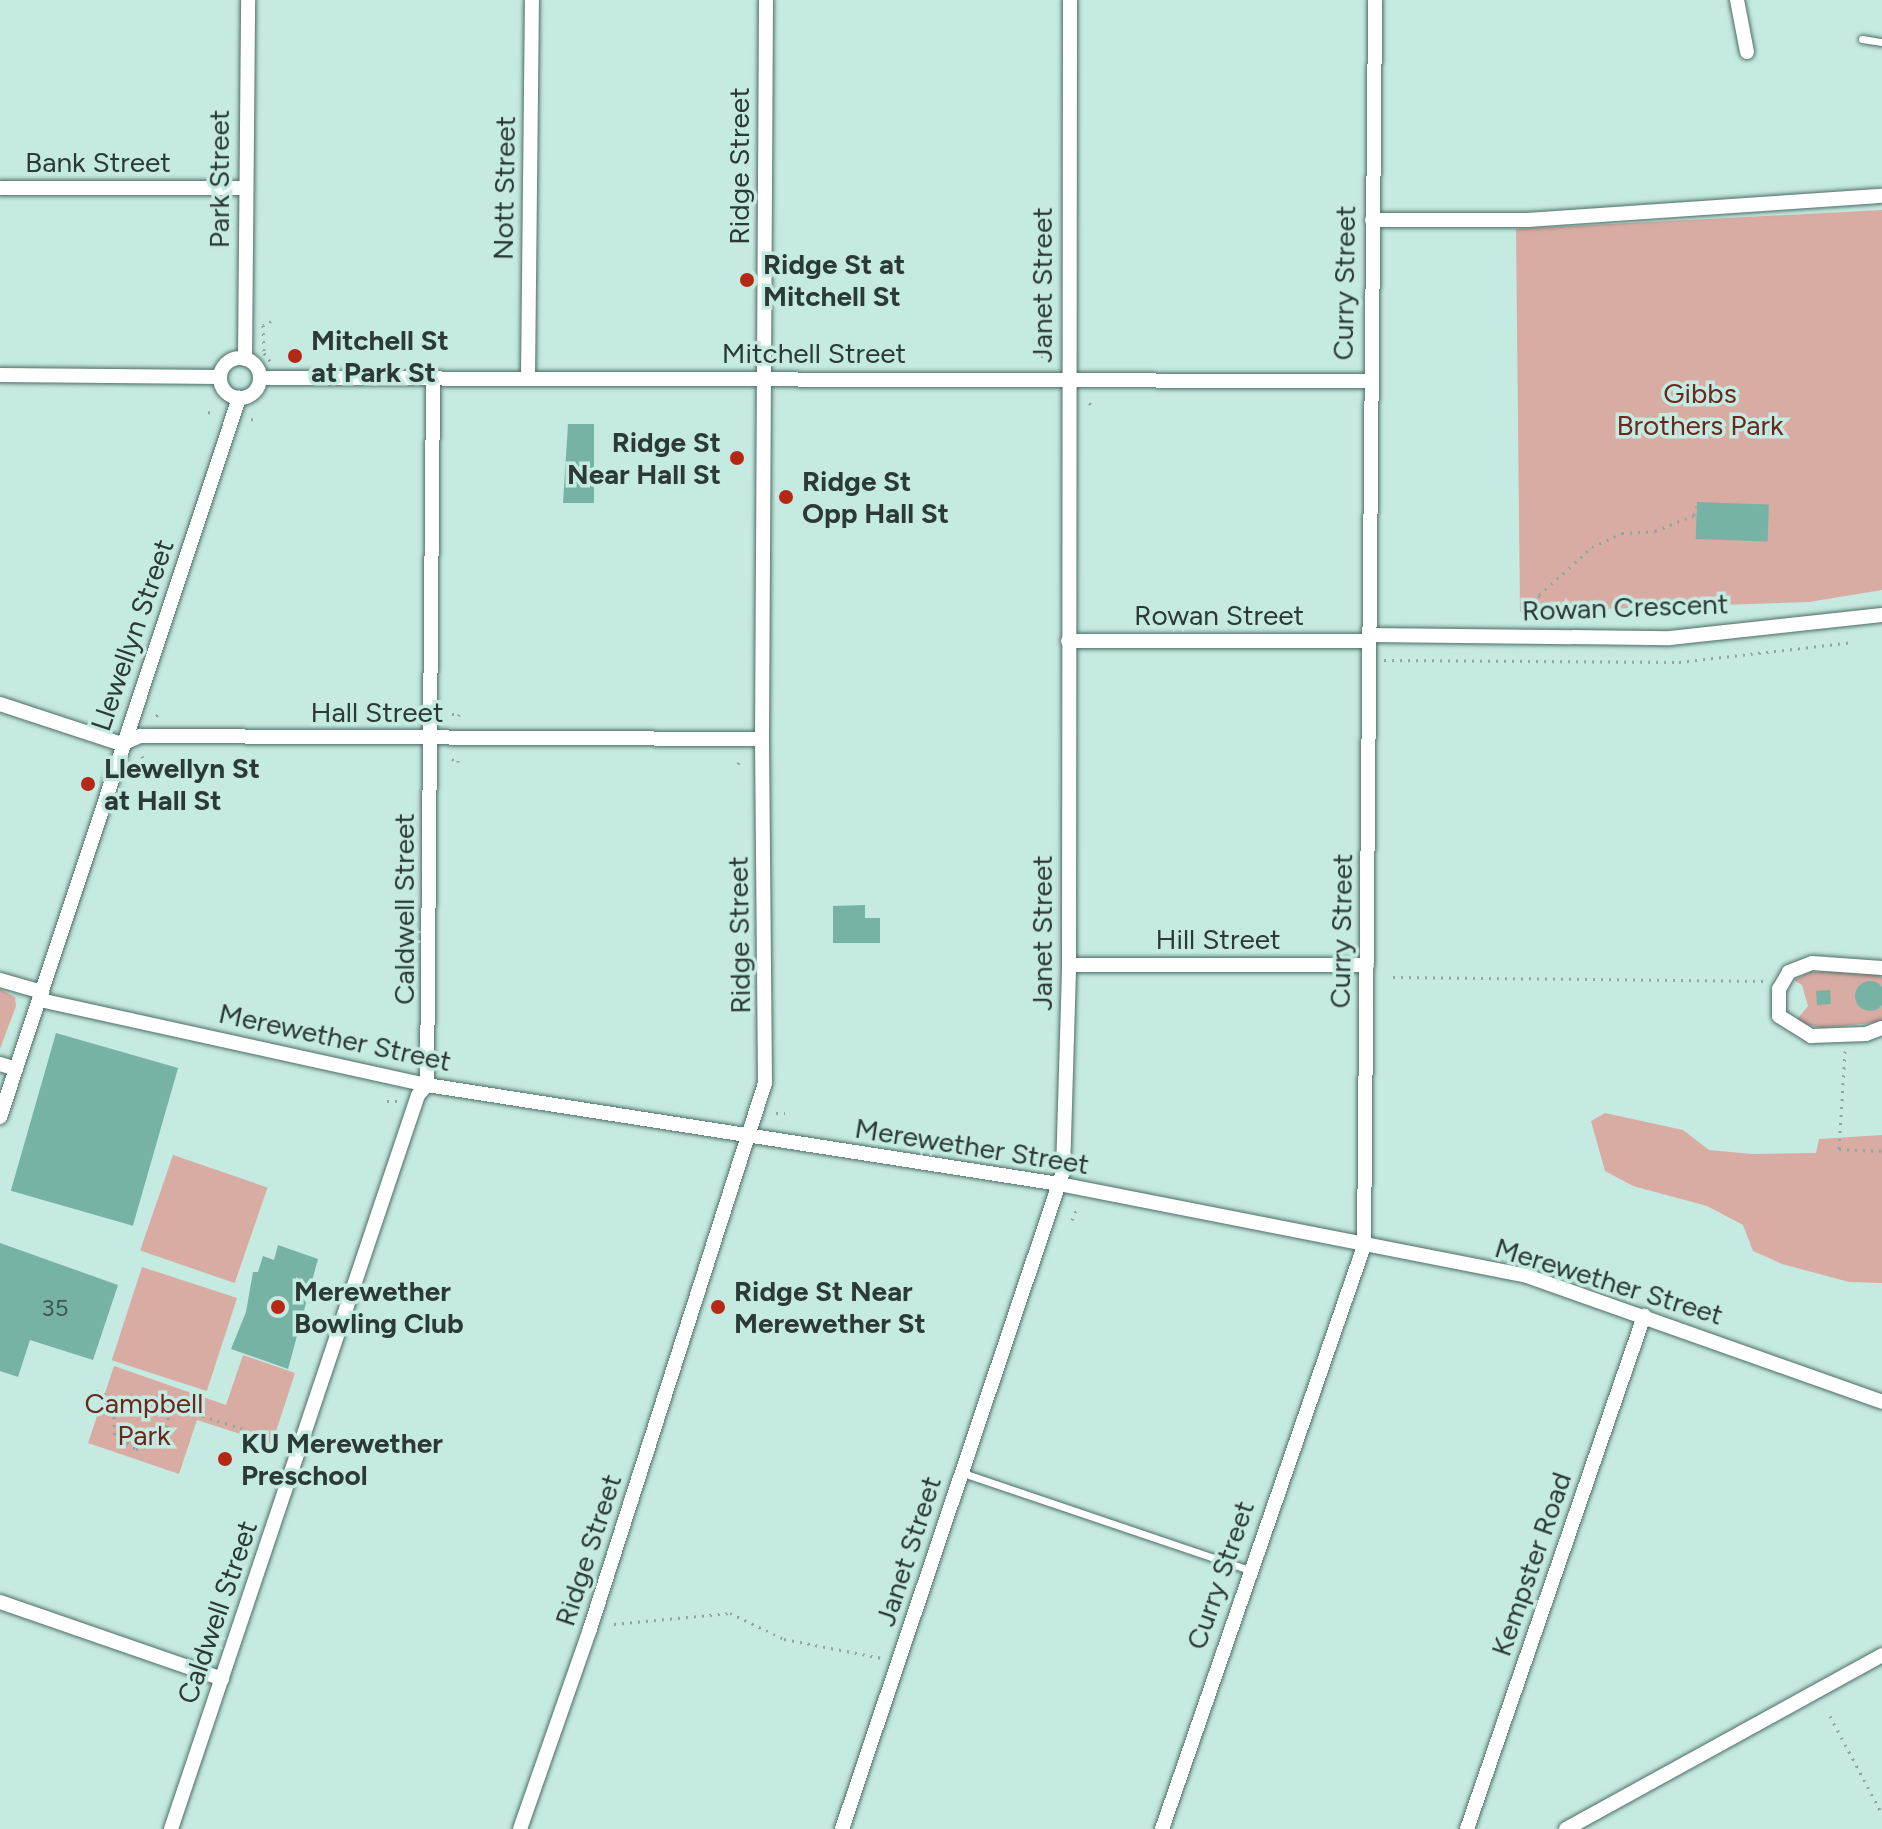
<!DOCTYPE html>
<html>
<head>
<meta charset="utf-8">
<style>
	body { margin:0 }
	#map { position:relative; width:1882px; height:1829px; overflow:hidden; background:#c5eae1; font-family:Figtree,sans-serif }
	div>[style] { position:absolute }
	.green>* { inset:0; background:#d9aca3; transform-origin:0 0 }
	.building>* { inset:0; background:#77b3a5; transform-origin:0 0 }
	.round { border-radius:50% }
	.path>* { height:3px; margin-top:-1.5px; transform-origin:0; background:repeating-linear-gradient(90deg,#8aa7a0 0 2px,transparent 0 8px) }
	.roads { filter:drop-shadow(0 0 2px #4d6d66) drop-shadow(0 0 2px #4d6d66) }
	.service>* { height:7px; margin:-3.5px; padding:0 3.5px; transform-origin:3.5px; border-radius:3.5px; background:#fff }
	.minor>* { height:14px; margin:-7px; padding:0 7px; transform-origin:7px; border-radius:7px; background:#fff }
	.minor>.ring { margin:-7px; padding:0; box-sizing:content-box; background:none; border:14px solid #fff; border-radius:50% }
	.dots>* { width:22px; height:22px; translate:-50% -50%; box-sizing:border-box; border:4px solid #c5eae1; border-radius:50% }
	span { translate:-50% -50%; white-space:nowrap; text-align:center; line-height:1.15; -webkit-text-stroke:7px #c5eae1; paint-order:stroke }
	.number-label { font-size:24px; color:#3f5852 }
	.number-label span { -webkit-text-stroke-width:0 }
	.street-label { font-size:28px; color:#2c3a37 }
	.poi-label { font-size:28px; color:#2c3a37; font-weight:700 }
	.left { translate:0 -50%; text-align:left }
	.right { translate:-100% -50%; text-align:right }
	.park-label { font-size:28px; color:#69281e }
</style>
</head>
<body>
<div id="map">
	<div class="green">
		<i style="clip-path:polygon(1882px 210px,1882px 590px,1809px 602px,1520px 612px,1516px 229px)"></i>
		<i style="clip-path:polygon(1810px 972px,1871px 972px,1882px 977px,1882px 1022px,1822px 1028px,1795px 1022px,1808px 1006px,1802px 985px,1794px 980px)"></i>
		<i style="clip-path:polygon(0 989px,15px 997px,16px 1006px,0 1049px)"></i>
		<i style="clip-path:polygon(1605px 1113px,1683px 1130px,1709px 1150px,1752px 1154px,1816px 1153px,1819px 1139px,1882px 1135px,1882px 1283px,1849px 1282px,1782px 1264px,1753px 1251px,1743px 1225px,1707px 1206px,1633px 1186px,1605px 1171px,1591px 1121px)"></i>
		<i style="left:173px;top:1155px;width:100px;height:101px;rotate:19deg"></i>
		<i style="left:142px;top:1267px;width:100px;height:98px;rotate:18deg"></i>
		<i style="clip-path:polygon(243px 1355px,295px 1373px,272px 1444px,197px 1420px,179px 1474px,88px 1443px,114px 1366px,226px 1405px)"></i>
	</div>
	<div class="building">
		<i style="clip-path:polygon(568px 424px,594px 424px,594px 503px,563px 503px)"></i>
		<i style="left:1697px;top:502px;width:72px;height:37px;rotate:2deg"></i>
		<i style="clip-path:polygon(865px 905px,865px 918px,880px 918px,880px 943px,833px 943px,833px 906px)"></i>
		<i class="round" style="left:1855px;top:981px;width:30px;height:30px"></i>
		<i style="left:1830px;top:990px;width:14px;height:14px;rotate:86deg"></i>
		<i style="left:56px;top:1033px;width:127px;height:164px;rotate:16deg"></i>
		<i style="clip-path:polygon(0 1243px,118px 1285px,93px 1360px,30px 1340px,18px 1377px,0 1371px)"></i>
		<i style="clip-path:polygon(278px 1245px,318px 1259px,288px 1369px,231px 1349px,246px 1312px,253px 1272px,258px 1272px,263px 1256px,274px 1260px)"></i>
	</div>
	<div class="path">
		<i style="left:271px;top:321px;width:9px;rotate:153deg"></i>
		<i style="left:263px;top:325px;width:28px;rotate:88deg"></i>
		<i style="left:264px;top:353px;width:11px;rotate:52deg"></i>
		<i style="left:1041px;top:356px;width:12px;rotate:5deg"></i>
		<i style="left:1089px;top:403px;width:5px;rotate:37deg"></i>
		<i style="left:208px;top:412px;width:7px;rotate:16deg"></i>
		<i style="left:251px;top:419px;width:6px;rotate:18deg"></i>
		<i style="left:1537px;top:621px;width:26px;rotate:-86deg"></i>
		<i style="left:1539px;top:595px;width:72px;rotate:-42.2deg"></i>
		<i style="left:1592px;top:547px;width:33px;rotate:-25deg"></i>
		<i style="left:1622px;top:533px;width:33px;rotate:-3deg"></i>
		<i style="left:1655px;top:531px;width:42px;rotate:-22.3deg"></i>
		<i style="left:1694px;top:515px;width:9px;rotate:-72deg"></i>
		<i style="left:1384px;top:660px;width:295px;rotate:0.4deg"></i>
		<i style="left:1679px;top:662px;width:176px;rotate:-6.5deg"></i>
		<i style="left:452px;top:714px;width:7px"></i>
		<i style="left:459px;top:714px;width:6px;rotate:99deg"></i>
		<i style="left:156px;top:716px;width:5px;rotate:-37deg"></i>
		<i style="left:106px;top:717px;width:5px;rotate:-68deg"></i>
		<i style="left:142px;top:756px;width:5px;rotate:68deg"></i>
		<i style="left:452px;top:759px;width:7px;rotate:27deg"></i>
		<i style="left:458px;top:762px;width:6px;rotate:-90deg"></i>
		<i style="left:738px;top:764px;width:7px;rotate:-63deg"></i>
		<i style="left:1393px;top:977px;width:371px;rotate:0.6deg"></i>
		<i style="left:1845px;top:1051px;width:98px;rotate:93.5deg"></i>
		<i style="left:1839px;top:1149px;width:43px;rotate:2.7deg"></i>
		<i style="left:408px;top:1058px;width:7px;rotate:-90deg"></i>
		<i style="left:408px;top:1051px;width:5px;rotate:11deg"></i>
		<i style="left:387px;top:1101px;width:10px"></i>
		<i style="left:776px;top:1113px;width:9px"></i>
		<i style="left:1072px;top:1220px;width:16px;rotate:-68deg"></i>
		<i style="left:96px;top:1391px;width:28px;rotate:23deg"></i>
		<i style="left:122px;top:1402px;width:26px"></i>
		<i style="left:148px;top:1402px;width:24px;rotate:30deg"></i>
		<i style="left:169px;top:1414px;width:18px;rotate:-9deg"></i>
		<i style="left:187px;top:1411px;width:102px;rotate:17.7deg"></i>
		<i style="left:122px;top:1402px;width:17px;rotate:118deg"></i>
		<i style="left:114px;top:1417px;width:16px;rotate:90deg"></i>
		<i style="left:114px;top:1433px;width:27px;rotate:36deg"></i>
		<i style="left:136px;top:1449px;width:29px;rotate:-12deg"></i>
		<i style="left:164px;top:1443px;width:29px;rotate:-80deg"></i>
		<i style="left:614px;top:1624px;width:117px;rotate:-5.4deg"></i>
		<i style="left:730px;top:1613px;width:60px;rotate:25.7deg"></i>
		<i style="left:784px;top:1639px;width:100px;rotate:11deg"></i>
		<i style="left:1830px;top:1716px;width:111px;rotate:62deg"></i>
	</div>
	<div class="roads">
		<div class="service">
			<i style="left:1862px;top:39px;width:20px;rotate:9deg"></i>
			<i style="left:963px;top:1473px;width:302px;rotate:18.7deg"></i>
		</div>
		<div class="minor">
			<i style="left:1737px;top:0;width:53px;rotate:79.1deg"></i>
			<i style="left:0;top:188px;width:245px"></i>
			<i style="left:1372px;top:220px;width:155px"></i>
			<i style="left:1527px;top:220px;width:356px;rotate:-3.9deg"></i>
			<i class="ring" style="left:220px;top:358px;width:26px;height:26px"></i>
			<i style="left:245px;top:359px;width:359px;rotate:-89.5deg"></i>
			<i style="left:0;top:375px;width:220px;rotate:0.5deg"></i>
			<i style="left:528px;top:377px;width:377px;rotate:-89.4deg"></i>
			<i style="left:260px;top:378px;width:1108px;rotate:0.16deg"></i>
			<i style="left:1369px;top:635px;width:301px;rotate:0.6deg"></i>
			<i style="left:1670px;top:638px;width:213px;rotate:-6.2deg"></i>
			<i style="left:1068px;top:641px;width:301px"></i>
			<i style="left:0;top:704px;width:128px;rotate:18.2deg"></i>
			<i style="left:122px;top:744px;width:20px;rotate:-24deg"></i>
			<i style="left:140px;top:736px;width:622px;rotate:0.28deg"></i>
			<i style="left:1069px;top:965px;width:298px"></i>
			<i style="left:1882px;top:968px;width:70px;rotate:-175.9deg"></i>
			<i style="left:1812px;top:963px;width:25px;rotate:159deg"></i>
			<i style="left:1789px;top:972px;width:20px;rotate:120deg"></i>
			<i style="left:1779px;top:989px;width:27px;rotate:90deg"></i>
			<i style="left:1779px;top:1016px;width:38px;rotate:32deg"></i>
			<i style="left:1811px;top:1036px;width:55px;rotate:-2.1deg"></i>
			<i style="left:1866px;top:1034px;width:17px;rotate:-21deg"></i>
			<i style="left:0;top:980px;width:44px;rotate:15.9deg"></i>
			<i style="left:40px;top:1000px;width:396px;rotate:12.4deg"></i>
			<i style="left:427px;top:1085px;width:640px;rotate:8.9deg"></i>
			<i style="left:1059px;top:1184px;width:474px;rotate:11.1deg"></i>
			<i style="left:1524px;top:1275px;width:380px;rotate:19.5deg"></i>
			<i style="left:0;top:1064px;width:17px;rotate:17deg"></i>
			<i style="left:0;top:1117px;width:758px;rotate:-71.61deg"></i>
			<i style="left:0;top:1602px;width:235px;rotate:19.1deg"></i>
			<i style="left:171px;top:1829px;width:774px;rotate:-71.4deg"></i>
			<i style="left:418px;top:1095px;width:13px;rotate:-48deg"></i>
			<i style="left:427px;top:1085px;width:708px;rotate:-89.51deg"></i>
			<i style="left:520px;top:1829px;width:212px;rotate:-70.7deg"></i>
			<i style="left:590px;top:1629px;width:573px;rotate:-72.23deg"></i>
			<i style="left:765px;top:1083px;width:344px;rotate:-90.5deg"></i>
			<i style="left:762px;top:739px;width:739px;rotate:-89.69deg"></i>
			<i style="left:842px;top:1829px;width:693px;rotate:-71.41deg"></i>
			<i style="left:1063px;top:1172px;width:207px;rotate:-88.3deg"></i>
			<i style="left:1069px;top:965px;width:965px;rotate:-89.94deg"></i>
			<i style="left:1162px;top:1829px;width:617px;rotate:-70.89deg"></i>
			<i style="left:1364px;top:1246px;width:1246px;rotate:-89.49deg"></i>
			<i style="left:1467px;top:1829px;width:543px;rotate:-70.96deg"></i>
			<i style="left:1566px;top:1829px;width:361px;rotate:-28.8deg"></i>
		</div>
	</div>
	<div class="dots">
		<i style="left:747px;top:280px;background:#b62816"></i>
		<i style="left:295px;top:356px;background:#b62816"></i>
		<i style="left:737px;top:458px;background:#b62816"></i>
		<i style="left:786px;top:497px;background:#b62816"></i>
		<i style="left:88px;top:784px;background:#b62816"></i>
		<i style="left:278px;top:1307px;background:#b62816"></i>
		<i style="left:718px;top:1307px;background:#b62816"></i>
		<i style="left:225px;top:1459px;background:#b62816"></i>
	</div>
	<div class="number-label">
		<span style="left:55px;top:1308px">35</span>
	</div>
	<div class="street-label">
		<span style="left:98px;top:162px">Bank Street</span>
		<span style="left:739px;top:166px;rotate:-90deg">Ridge Street</span>
		<span style="left:219px;top:179px;rotate:-90deg">Park Street</span>
		<span style="left:504px;top:188px;rotate:-89deg">Nott Street</span>
		<span style="left:1344px;top:283px;rotate:-89deg">Curry Street</span>
		<span style="left:1042px;top:285px;rotate:-90deg">Janet Street</span>
		<span style="left:814px;top:353px">Mitchell Street</span>
		<span style="left:1625px;top:607px;rotate:-2deg">Rowan Crescent</span>
		<span style="left:1219px;top:615px">Rowan Street</span>
		<span style="left:132px;top:635px;rotate:-71deg">Llewellyn Street</span>
		<span style="left:377px;top:712px">Hall Street</span>
		<span style="left:404px;top:909px;rotate:-90deg">Caldwell Street</span>
		<span style="left:1341px;top:931px;rotate:-89deg">Curry Street</span>
		<span style="left:1042px;top:933px;rotate:-90deg">Janet Street</span>
		<span style="left:739px;top:935px;rotate:-91deg">Ridge Street</span>
		<span style="left:1218px;top:939px">Hill Street</span>
		<span style="left:335px;top:1037px;rotate:12deg">Merewether Street</span>
		<span style="left:972px;top:1146px;rotate:9deg">Merewether Street</span>
		<span style="left:1609px;top:1281px;rotate:17deg">Merewether Street</span>
		<span style="left:588px;top:1550px;rotate:-72deg">Ridge Street</span>
		<span style="left:908px;top:1551px;rotate:-72deg">Janet Street</span>
		<span style="left:1531px;top:1564px;rotate:-71deg">Kempster Road</span>
		<span style="left:1220px;top:1575px;rotate:-71deg">Curry Street</span>
		<span style="left:217px;top:1612px;rotate:-71deg">Caldwell Street</span>
	</div>
	<div class="poi-label">
		<span class="left" style="left:763px;top:280px">Ridge St at<br>Mitchell St</span>
		<span class="left" style="left:311px;top:356px">Mitchell St<br>at Park St</span>
		<span class="right" style="left:721px;top:458px">Ridge St<br>Near Hall St</span>
		<span class="left" style="left:802px;top:497px">Ridge St<br>Opp Hall St</span>
		<span class="left" style="left:104px;top:784px">Llewellyn St<br>at Hall St</span>
		<span class="left" style="left:294px;top:1307px">Merewether<br>Bowling Club</span>
		<span class="left" style="left:734px;top:1307px">Ridge St Near<br>Merewether St</span>
		<span class="left" style="left:241px;top:1459px">KU Merewether<br>Preschool</span>
	</div>
	<div class="park-label">
		<span style="left:1700px;top:409px">Gibbs<br>Brothers Park</span>
		<span style="left:144px;top:1419px">Campbell<br>Park</span>
	</div>
</div>
</body>
</html>
